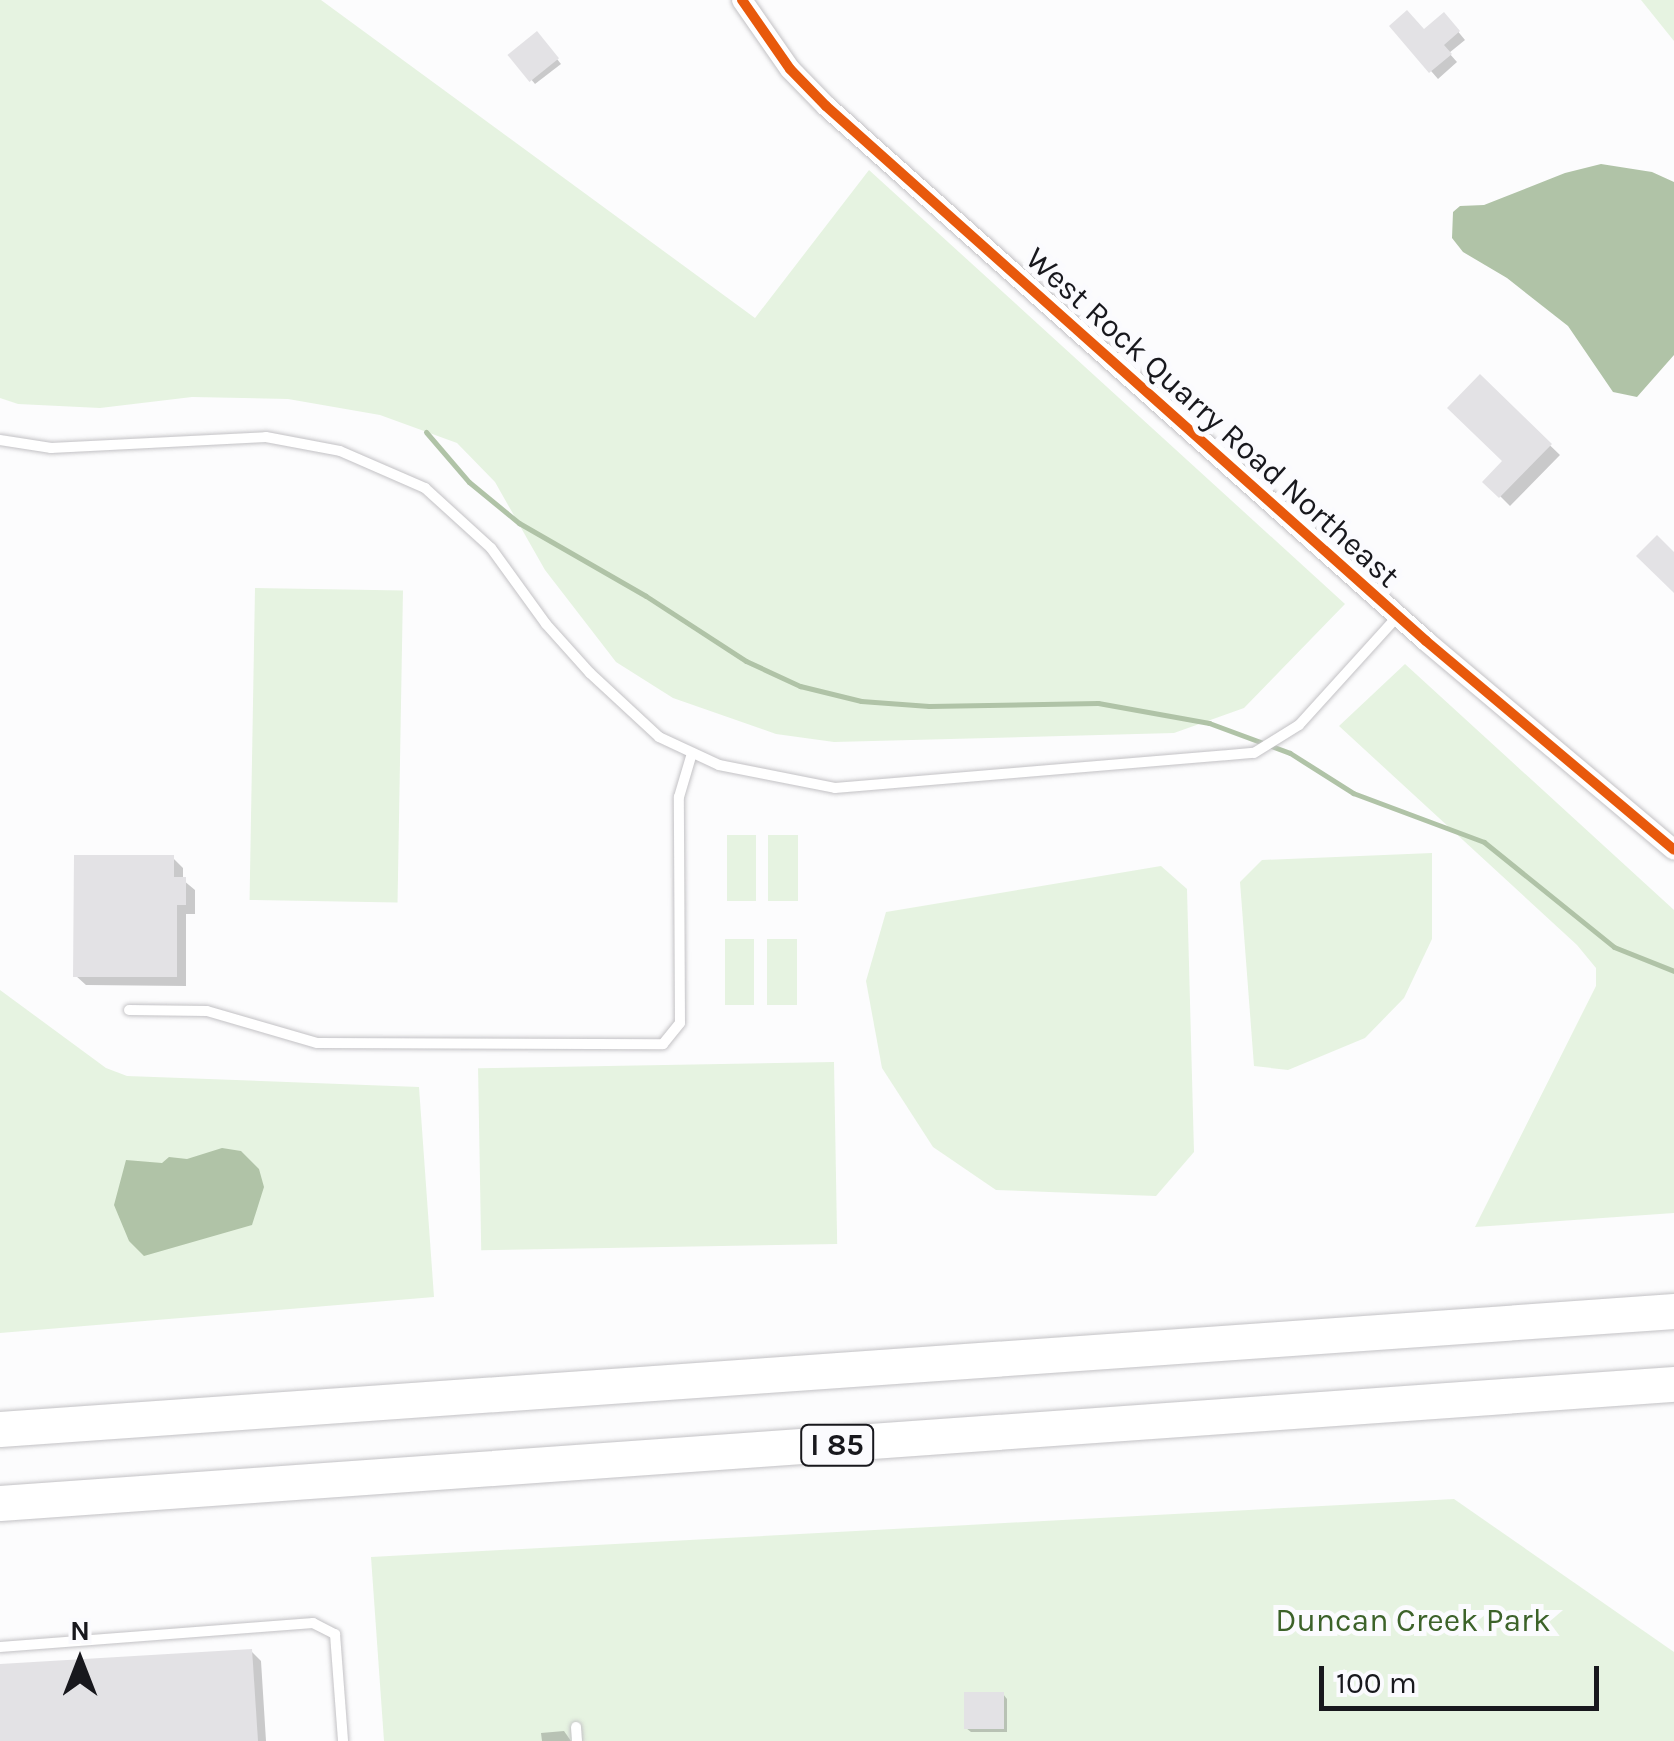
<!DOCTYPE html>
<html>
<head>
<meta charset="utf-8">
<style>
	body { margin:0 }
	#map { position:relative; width:1674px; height:1741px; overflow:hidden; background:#fcfcfd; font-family:Karla,sans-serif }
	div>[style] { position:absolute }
	.green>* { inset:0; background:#e6f3e1; transform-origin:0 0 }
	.water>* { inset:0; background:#b0c3a7 }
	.shadow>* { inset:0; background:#0003 }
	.stream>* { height:5px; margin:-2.5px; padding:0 2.5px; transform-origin:2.5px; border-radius:2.5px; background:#b0c3a7 }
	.building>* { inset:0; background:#e3e2e5; transform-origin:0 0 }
	.roads { filter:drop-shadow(0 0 2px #c3c2c5) drop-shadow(0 0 2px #c3c2c5) }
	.lane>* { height:10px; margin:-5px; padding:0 5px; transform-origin:5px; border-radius:5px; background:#fff }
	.street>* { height:20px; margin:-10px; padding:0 10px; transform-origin:10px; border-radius:10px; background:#fff }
	.highway>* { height:35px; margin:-17.5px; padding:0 17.5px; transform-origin:17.5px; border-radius:17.5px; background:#fff }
	.cycleway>* { height:10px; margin:-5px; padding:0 5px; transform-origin:5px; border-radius:5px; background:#e8590c }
	span { translate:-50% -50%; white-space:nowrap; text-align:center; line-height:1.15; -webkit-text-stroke:10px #fbfbfe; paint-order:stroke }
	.shield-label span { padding:2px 8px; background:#fbfbfe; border:2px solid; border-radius:8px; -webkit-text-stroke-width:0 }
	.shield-label { font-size:30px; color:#18181d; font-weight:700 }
	.street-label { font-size:32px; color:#18181d }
	.park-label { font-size:32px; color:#3c6229 }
	.north { position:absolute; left:30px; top:1611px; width:100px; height:100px; -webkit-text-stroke:8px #fbfbfe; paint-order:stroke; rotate:0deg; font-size:28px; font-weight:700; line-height:40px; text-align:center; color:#18181d }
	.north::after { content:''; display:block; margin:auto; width:35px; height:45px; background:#18181d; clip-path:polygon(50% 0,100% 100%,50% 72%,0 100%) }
	.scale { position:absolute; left:1319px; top:1666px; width:280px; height:45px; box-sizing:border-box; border:5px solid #18181d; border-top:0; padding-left:12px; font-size:30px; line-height:35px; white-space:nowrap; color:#18181d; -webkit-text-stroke:8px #fbfbfe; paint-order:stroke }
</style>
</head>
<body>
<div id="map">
	<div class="green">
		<i style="clip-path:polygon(0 0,321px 0,755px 318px,869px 170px,1345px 604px,1244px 708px,1174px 733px,834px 742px,776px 734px,673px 698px,616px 662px,545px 570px,495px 482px,457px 443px,380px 415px,288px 399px,192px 397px,100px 408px,18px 404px,0 398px)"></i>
		<i style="clip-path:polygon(1641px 0,1674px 0,1674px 41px)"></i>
		<i style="left:255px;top:588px;width:148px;height:312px;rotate:1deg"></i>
		<i style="clip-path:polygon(1405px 664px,1674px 910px,1674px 1213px,1475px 1227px,1596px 986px,1596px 968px,1577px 945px,1339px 726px)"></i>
		<i style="left:727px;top:835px;width:29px;height:66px"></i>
		<i style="left:768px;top:835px;width:30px;height:66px"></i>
		<i style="clip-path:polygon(1432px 853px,1432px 939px,1404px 998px,1365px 1038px,1288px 1070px,1254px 1066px,1240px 882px,1262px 860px)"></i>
		<i style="clip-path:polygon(1161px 866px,1187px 889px,1194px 1152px,1156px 1196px,996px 1190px,933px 1147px,882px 1068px,866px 981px,886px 912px)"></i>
		<i style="left:725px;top:939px;width:29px;height:66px"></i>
		<i style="left:767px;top:939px;width:30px;height:66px"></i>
		<i style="clip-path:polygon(0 990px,106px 1068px,127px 1076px,419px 1087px,434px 1297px,0 1333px)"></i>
		<i style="left:834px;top:1062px;width:182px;height:356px;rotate:89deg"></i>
		<i style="clip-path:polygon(1454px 1499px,1674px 1652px,1674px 1741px,384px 1741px,371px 1557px)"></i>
	</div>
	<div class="water">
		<i style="clip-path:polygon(1601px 164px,1652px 172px,1674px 182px,1674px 355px,1637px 397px,1613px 392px,1568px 326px,1507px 278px,1463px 252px,1452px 238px,1453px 212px,1460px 206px,1484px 205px,1565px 173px)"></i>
		<i style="clip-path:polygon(222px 1148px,241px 1151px,259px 1169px,264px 1187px,252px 1225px,144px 1256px,129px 1241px,114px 1205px,126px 1160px,162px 1163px,169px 1157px,187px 1159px)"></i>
	</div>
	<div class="shadow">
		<i style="clip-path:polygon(1451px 23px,1465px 40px,1449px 53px,1457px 62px,1438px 79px,1392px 26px,1424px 32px)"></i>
		<i style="clip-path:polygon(541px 39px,561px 64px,535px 84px,511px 55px)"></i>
		<i style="clip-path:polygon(1480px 378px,1560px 455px,1510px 506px,1486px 482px,1506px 461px)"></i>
		<i style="clip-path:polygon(173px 858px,183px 868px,183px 880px,195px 890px,195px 914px,186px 914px,186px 986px,86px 985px,76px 976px)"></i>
		<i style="clip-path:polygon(251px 1651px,261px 1661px,266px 1741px,0 1741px,0 1666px)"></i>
		<i style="clip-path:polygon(1003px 1694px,1007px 1699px,1007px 1732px,971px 1732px,966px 1728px)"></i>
		<i style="clip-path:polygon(564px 1731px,571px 1741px,542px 1741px,541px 1733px)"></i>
	</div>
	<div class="stream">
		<i style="left:426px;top:432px;width:66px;rotate:49.3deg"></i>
		<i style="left:469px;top:482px;width:65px;rotate:39.4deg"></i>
		<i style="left:519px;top:523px;width:146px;rotate:29.9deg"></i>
		<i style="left:646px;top:596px;width:119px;rotate:33deg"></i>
		<i style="left:746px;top:661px;width:60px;rotate:24.8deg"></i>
		<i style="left:800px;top:686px;width:63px;rotate:13.8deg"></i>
		<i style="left:861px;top:701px;width:68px;rotate:4.2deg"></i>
		<i style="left:929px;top:706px;width:169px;rotate:-1deg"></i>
		<i style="left:1098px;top:703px;width:113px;rotate:10.2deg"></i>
		<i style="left:1209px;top:723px;width:86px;rotate:20.3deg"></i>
		<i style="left:1290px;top:753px;width:75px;rotate:32.4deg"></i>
		<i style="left:1353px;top:793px;width:140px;rotate:20.5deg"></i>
		<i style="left:1484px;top:842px;width:167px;rotate:38.9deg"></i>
		<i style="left:1614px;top:947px;width:65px;rotate:21.8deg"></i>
	</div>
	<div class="building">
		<i style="clip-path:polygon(1407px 10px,1424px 29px,1444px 12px,1460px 31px,1444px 45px,1452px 54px,1429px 73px,1389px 26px)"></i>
		<i style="left:537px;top:31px;width:35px;height:38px;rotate:51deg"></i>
		<i style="clip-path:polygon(1480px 374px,1552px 444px,1499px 498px,1482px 482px,1502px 461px,1447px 408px)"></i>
		<i style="clip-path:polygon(1657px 535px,1674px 552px,1674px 593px,1636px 556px)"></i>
		<i style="clip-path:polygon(74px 855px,174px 855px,174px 877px,186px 877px,186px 905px,177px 905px,177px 977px,73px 977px)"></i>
		<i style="clip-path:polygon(252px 1649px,258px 1741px,0 1741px,0 1664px)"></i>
		<i style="left:964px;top:1692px;width:40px;height:37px"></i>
	</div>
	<div class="roads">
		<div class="lane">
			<i style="left:0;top:440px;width:52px;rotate:8.9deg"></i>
			<i style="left:51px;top:448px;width:215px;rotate:-2.9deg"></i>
			<i style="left:266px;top:437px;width:75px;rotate:10.7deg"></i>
			<i style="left:340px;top:451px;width:93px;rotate:23.5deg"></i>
			<i style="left:425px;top:488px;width:89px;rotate:42.3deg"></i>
			<i style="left:491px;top:548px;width:94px;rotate:54.1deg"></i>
			<i style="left:546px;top:624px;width:66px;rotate:48.1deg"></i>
			<i style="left:590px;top:673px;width:94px;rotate:42.8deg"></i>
			<i style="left:659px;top:737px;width:66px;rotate:25deg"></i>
			<i style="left:719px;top:765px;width:118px;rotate:11.2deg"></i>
			<i style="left:835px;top:788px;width:420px;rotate:-4.8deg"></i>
			<i style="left:1254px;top:753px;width:53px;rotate:-31.9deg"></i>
			<i style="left:1299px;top:725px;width:147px;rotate:-47.8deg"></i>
			<i style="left:129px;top:1010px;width:78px;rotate:0.7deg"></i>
			<i style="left:207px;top:1011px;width:115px;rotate:16.2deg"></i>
			<i style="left:317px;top:1043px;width:346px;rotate:0.2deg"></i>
			<i style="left:663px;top:1044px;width:27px;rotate:-51deg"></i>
			<i style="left:680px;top:1023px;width:226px;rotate:-90.3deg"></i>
			<i style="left:679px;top:797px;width:46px;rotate:-73.5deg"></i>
			<i style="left:0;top:1647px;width:314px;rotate:-4.4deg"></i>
			<i style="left:313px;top:1623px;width:25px;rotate:27deg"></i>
			<i style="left:335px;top:1634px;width:107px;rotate:85.7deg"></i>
			<i style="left:576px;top:1727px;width:14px;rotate:86deg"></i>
		</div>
		<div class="street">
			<i style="left:742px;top:0;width:84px;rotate:55.2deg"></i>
			<i style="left:790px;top:69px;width:52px;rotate:45.8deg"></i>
			<i style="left:826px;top:106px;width:804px;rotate:41.72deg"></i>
			<i style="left:1426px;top:641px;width:324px;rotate:40.1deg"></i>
		</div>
		<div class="highway">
			<i style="left:0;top:1429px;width:1678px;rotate:-4.03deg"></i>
			<i style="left:0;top:1503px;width:1678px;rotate:-4.07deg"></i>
		</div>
	</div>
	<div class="cycleway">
		<i style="left:742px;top:0;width:84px;rotate:55.2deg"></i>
		<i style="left:790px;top:69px;width:52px;rotate:45.8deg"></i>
		<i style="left:826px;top:106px;width:804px;rotate:41.72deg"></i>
		<i style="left:1426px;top:641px;width:324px;rotate:40.1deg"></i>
	</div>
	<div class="shield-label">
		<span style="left:837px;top:1445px">I 85</span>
	</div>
	<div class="street-label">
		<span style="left:1212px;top:418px;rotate:42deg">West Rock Quarry Road Northeast</span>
	</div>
	<div class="park-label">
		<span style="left:1413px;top:1621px">Duncan Creek Park</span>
	</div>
	<div class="north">N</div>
	<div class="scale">100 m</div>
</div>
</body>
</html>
